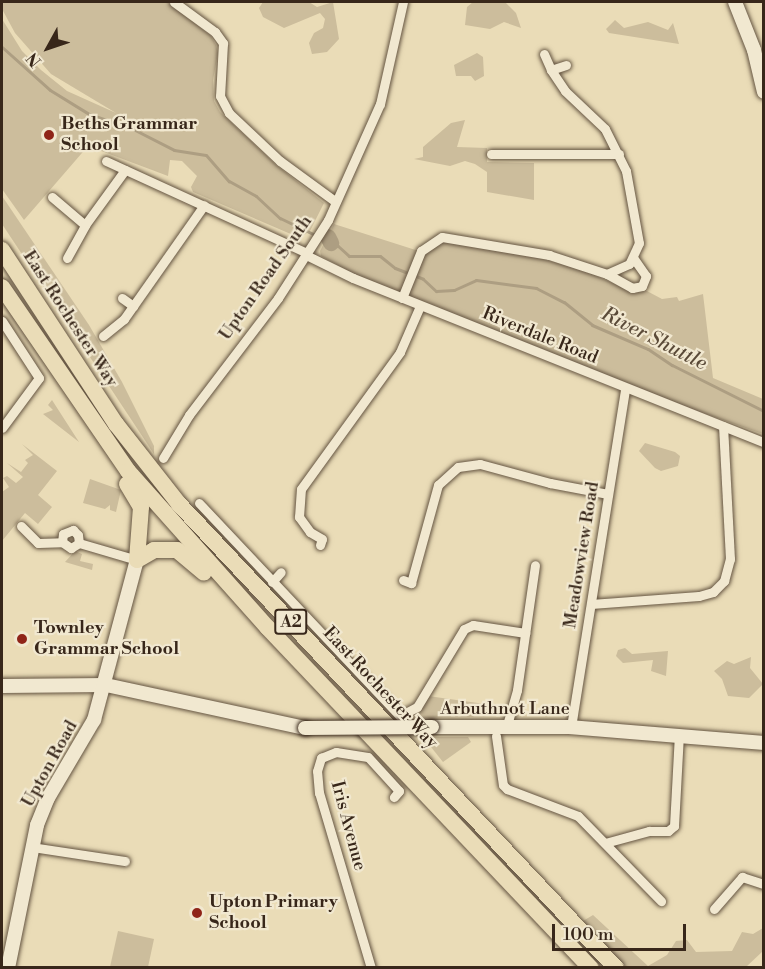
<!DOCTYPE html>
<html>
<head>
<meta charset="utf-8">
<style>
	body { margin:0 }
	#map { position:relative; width:765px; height:969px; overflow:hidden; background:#eadcb7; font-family:"Libre Bodoni",serif }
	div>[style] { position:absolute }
	.green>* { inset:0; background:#ccbd9c }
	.stream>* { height:3px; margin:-1.5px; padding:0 1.5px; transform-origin:1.5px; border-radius:1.5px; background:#ad9e82 }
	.river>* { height:16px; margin:-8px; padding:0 8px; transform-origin:8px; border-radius:8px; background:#ad9e82 }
	.roads { filter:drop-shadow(0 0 2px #645441) drop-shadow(0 0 2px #645441) }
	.street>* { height:9px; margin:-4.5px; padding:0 4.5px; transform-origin:4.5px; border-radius:4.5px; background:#f1e8d0 }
	.secondary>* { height:14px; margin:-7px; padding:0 7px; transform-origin:7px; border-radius:7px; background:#f1e8d0 }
	.highway>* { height:16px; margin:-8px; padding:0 8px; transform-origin:8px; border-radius:8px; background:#eadcb7 }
	.bridges { filter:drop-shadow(0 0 2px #38271a) drop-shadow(0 0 2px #38271a) }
	.secondary-bridge>* { height:14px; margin:-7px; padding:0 7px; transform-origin:7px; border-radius:7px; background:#f1e8d0 }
	.dots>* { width:16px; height:16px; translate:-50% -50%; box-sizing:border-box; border:3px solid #f1e8d0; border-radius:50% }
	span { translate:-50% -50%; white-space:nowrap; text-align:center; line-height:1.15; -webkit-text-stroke:4.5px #f1e8d0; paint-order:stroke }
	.shield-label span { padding:2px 4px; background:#f1e8d0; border:2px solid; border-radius:4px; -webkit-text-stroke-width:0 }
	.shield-label { font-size:16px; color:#38271a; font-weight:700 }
	.poi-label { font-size:18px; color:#38271a; font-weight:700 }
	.left { translate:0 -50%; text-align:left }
	.street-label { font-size:18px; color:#38271a }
	.water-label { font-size:20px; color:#5b4b39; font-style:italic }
	.frame { position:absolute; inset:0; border:3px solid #38271a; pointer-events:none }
	.north { position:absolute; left:18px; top:18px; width:60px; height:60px; -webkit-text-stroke:4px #f1e8d0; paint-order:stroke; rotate:230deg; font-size:16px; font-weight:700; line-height:24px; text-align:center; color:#38271a }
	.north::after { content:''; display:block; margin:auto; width:21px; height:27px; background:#38271a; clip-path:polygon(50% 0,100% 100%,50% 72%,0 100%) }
	.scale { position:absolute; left:552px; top:924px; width:134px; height:27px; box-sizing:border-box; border:3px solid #38271a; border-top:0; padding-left:8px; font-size:18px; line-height:21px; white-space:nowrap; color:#38271a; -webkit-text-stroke:4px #f1e8d0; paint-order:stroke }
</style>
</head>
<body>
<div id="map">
	<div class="green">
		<i style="clip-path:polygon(2px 2px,167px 2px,210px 35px,216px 45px,218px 53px,213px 80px,214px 101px,220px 112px,276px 165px,324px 203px,310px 231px,300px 238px,193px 192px,191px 187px,197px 176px,182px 161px,170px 160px,168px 176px,88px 146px,24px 220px,2px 189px,2px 19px,22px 51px,41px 70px,67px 91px,116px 113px,51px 74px,15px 33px,2px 9px)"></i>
		<i style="clip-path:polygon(263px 2px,309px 2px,317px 7px,333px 2px,339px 39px,327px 52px,312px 54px,309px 43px,314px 33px,323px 28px,325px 19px,320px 13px,284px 28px,263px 17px,259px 8px)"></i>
		<i style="clip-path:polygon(473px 2px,505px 2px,516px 13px,521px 28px,504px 22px,490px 29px,465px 25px,467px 7px)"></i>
		<i style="clip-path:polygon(615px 20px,624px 28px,648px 22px,668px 30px,673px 23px,679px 44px,609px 33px,606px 29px)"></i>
		<i style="clip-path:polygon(477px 53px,483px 57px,484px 76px,475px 81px,471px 76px,456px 76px,454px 65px)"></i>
		<i style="clip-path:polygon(465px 120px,457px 147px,487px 148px,487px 162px,534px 163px,534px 200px,487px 192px,487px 172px,475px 164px,465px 161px,450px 166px,414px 159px,423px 157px,423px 147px,451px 123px)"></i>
		<i style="clip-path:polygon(2px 196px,89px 325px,122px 382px,154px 446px,154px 454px,2px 224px)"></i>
		<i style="clip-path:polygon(334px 224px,425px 253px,440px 243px,455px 241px,528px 255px,585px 271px,635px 293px,645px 290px,662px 299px,677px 297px,679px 301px,703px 294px,713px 378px,763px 399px,763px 434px,658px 397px,354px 274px,321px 256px,320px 251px)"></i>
		<i style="clip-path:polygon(52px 400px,79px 442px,43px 414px,53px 410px,48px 405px)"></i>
		<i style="clip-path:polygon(645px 443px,675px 452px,680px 456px,678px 466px,661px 471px,655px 468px,639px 451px)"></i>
		<i style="clip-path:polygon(22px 444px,57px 471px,38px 495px,52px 507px,38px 524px,25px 513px,2px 541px,2px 492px,9px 487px,3px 478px,7px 476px,16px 483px,23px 477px,7px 463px,21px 472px,28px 463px,25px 460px,33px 455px)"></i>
		<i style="clip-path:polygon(90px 479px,121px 490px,116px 512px,110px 510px,110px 505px,105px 509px,83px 503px)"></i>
		<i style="clip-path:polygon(75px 551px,82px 554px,80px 561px,93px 564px,92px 570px,65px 562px)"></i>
		<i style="clip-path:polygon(625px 648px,632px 654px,668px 651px,666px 676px,651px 671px,653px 660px,623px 663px,616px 656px,618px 650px)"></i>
		<i style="clip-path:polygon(751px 657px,750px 668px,763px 684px,749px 698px,728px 696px,722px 679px,714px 671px,727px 661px,734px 664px)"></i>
		<i style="clip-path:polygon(428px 696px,499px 706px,504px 709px,497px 716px,417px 718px)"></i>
		<i style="clip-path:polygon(423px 737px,468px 737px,471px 742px,443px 762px)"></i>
		<i style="clip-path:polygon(593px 915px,648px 966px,667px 955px,676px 941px,687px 940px,696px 952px,732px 951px,742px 932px,753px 934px,763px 928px,763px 951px,746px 967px,626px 967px,583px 921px)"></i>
		<i style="clip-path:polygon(118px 931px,154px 939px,148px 967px,110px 967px)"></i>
	</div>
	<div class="stream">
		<i style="left:2px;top:47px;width:64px;rotate:41.9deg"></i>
		<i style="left:50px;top:90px;width:46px;rotate:31.6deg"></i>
		<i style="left:89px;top:114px;width:46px;rotate:18.8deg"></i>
		<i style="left:133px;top:129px;width:46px;rotate:27.1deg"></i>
		<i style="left:174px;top:150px;width:32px;rotate:9deg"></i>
		<i style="left:206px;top:155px;width:35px;rotate:49deg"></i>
		<i style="left:229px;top:181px;width:31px;rotate:29deg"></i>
		<i style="left:256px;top:196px;width:33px;rotate:43deg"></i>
		<i style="left:280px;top:218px;width:64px;rotate:25.8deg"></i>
		<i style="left:338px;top:246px;width:15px;rotate:42deg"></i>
		<i style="left:349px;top:256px;width:31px"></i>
		<i style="left:380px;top:256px;width:19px;rotate:39deg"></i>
		<i style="left:395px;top:268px;width:30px;rotate:21deg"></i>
		<i style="left:423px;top:279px;width:18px;rotate:43deg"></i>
		<i style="left:436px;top:291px;width:18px;rotate:-3deg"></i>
		<i style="left:454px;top:290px;width:24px;rotate:-24deg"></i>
		<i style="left:476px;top:280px;width:61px;rotate:7.6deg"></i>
		<i style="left:536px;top:288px;width:31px;rotate:27deg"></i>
		<i style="left:564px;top:302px;width:36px;rotate:39deg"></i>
		<i style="left:592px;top:325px;width:61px;rotate:23.2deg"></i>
		<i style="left:648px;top:349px;width:29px;rotate:34deg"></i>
		<i style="left:672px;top:365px;width:103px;rotate:26.6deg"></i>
	</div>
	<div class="river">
		<i style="left:328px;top:237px;width:7px;rotate:63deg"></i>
	</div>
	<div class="roads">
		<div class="street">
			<i style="left:174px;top:2px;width:51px;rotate:36.2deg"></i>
			<i style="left:215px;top:32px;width:14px;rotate:54deg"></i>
			<i style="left:223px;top:43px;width:53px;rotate:93.2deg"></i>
			<i style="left:220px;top:96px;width:19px;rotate:62deg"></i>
			<i style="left:229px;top:113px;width:70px;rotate:43.3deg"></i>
			<i style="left:280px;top:161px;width:69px;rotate:36.2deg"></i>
			<i style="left:544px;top:54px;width:17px;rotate:66deg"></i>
			<i style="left:566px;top:65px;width:16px;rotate:162deg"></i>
			<i style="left:551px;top:70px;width:25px;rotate:56deg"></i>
			<i style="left:565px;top:91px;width:55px;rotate:43.5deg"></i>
			<i style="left:605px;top:129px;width:47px;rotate:63.4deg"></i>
			<i style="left:626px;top:171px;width:73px;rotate:79.8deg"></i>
			<i style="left:639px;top:243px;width:23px;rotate:115deg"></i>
			<i style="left:629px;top:264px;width:24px;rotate:156deg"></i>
			<i style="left:491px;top:154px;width:128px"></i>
			<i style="left:106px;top:161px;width:221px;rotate:24.6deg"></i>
			<i style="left:52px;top:197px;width:43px;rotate:40.3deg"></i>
			<i style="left:85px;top:225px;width:68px;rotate:-54deg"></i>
			<i style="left:306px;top:255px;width:52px;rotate:26.1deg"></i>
			<i style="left:353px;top:278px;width:443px;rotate:21.8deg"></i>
			<i style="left:67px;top:258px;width:38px;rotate:-61deg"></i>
			<i style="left:122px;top:298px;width:14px;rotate:36deg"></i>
			<i style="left:402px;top:298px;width:51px;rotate:-68deg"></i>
			<i style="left:421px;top:251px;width:25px;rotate:-34deg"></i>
			<i style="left:442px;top:237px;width:109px;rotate:9.5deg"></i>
			<i style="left:549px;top:255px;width:61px;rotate:18.1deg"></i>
			<i style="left:607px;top:274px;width:29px;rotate:29deg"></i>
			<i style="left:632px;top:288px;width:10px;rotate:-11deg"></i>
			<i style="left:642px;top:286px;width:11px;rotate:-68deg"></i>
			<i style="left:646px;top:276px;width:21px;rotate:-125deg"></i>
			<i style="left:2px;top:321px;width:68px;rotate:57deg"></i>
			<i style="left:39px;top:378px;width:62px;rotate:126.5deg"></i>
			<i style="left:103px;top:336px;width:27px;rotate:-39deg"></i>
			<i style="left:124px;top:319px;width:139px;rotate:-54.9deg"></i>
			<i style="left:163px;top:458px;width:50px;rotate:-58.8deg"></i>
			<i style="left:189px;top:415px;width:147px;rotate:-52.7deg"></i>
			<i style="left:278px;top:298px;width:93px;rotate:-57.3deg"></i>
			<i style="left:328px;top:220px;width:127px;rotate:-65.9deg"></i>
			<i style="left:380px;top:104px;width:105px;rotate:-77.3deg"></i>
			<i style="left:199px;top:503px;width:293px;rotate:46.7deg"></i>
			<i style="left:400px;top:716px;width:19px;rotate:-28deg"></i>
			<i style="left:417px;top:707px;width:91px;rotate:-58.9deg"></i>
			<i style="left:464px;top:629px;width:10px;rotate:-24deg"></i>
			<i style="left:473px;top:625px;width:53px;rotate:8.7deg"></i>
			<i style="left:21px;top:526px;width:24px;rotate:45deg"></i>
			<i style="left:38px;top:543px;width:24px;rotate:-2deg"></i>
			<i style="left:62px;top:542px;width:11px;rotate:34deg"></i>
			<i style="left:71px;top:548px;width:9px;rotate:-32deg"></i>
			<i style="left:79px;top:543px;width:60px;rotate:16.3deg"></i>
			<i style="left:62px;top:542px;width:8px;rotate:-83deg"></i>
			<i style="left:63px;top:534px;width:11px;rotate:-22deg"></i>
			<i style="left:73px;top:530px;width:7px;rotate:45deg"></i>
			<i style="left:78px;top:535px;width:8px;rotate:83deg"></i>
			<i style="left:320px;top:545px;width:6px;rotate:-72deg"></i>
			<i style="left:322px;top:539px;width:14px;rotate:-150deg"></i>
			<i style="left:310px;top:532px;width:19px;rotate:-126deg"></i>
			<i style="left:299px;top:517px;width:28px;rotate:-86deg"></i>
			<i style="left:301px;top:489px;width:169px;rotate:-54.1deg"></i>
			<i style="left:400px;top:352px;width:50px;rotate:-66.5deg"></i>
			<i style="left:403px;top:580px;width:9px;rotate:21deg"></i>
			<i style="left:411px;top:583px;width:102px;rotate:-74.6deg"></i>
			<i style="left:438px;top:485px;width:27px;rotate:-42deg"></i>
			<i style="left:458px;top:467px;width:22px;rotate:-8deg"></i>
			<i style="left:480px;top:464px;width:73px;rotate:15.2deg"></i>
			<i style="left:550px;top:483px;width:59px;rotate:10.7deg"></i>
			<i style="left:272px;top:582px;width:13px;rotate:-48deg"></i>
			<i style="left:591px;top:604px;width:108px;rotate:-4.2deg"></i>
			<i style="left:699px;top:596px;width:15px;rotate:-16deg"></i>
			<i style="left:713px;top:592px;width:16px;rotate:-45deg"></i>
			<i style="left:724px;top:581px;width:23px;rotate:-75deg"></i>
			<i style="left:730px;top:559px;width:133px;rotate:-93deg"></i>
			<i style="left:507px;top:725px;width:36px;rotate:-74deg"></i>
			<i style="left:517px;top:690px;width:126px;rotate:-81.8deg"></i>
			<i style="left:571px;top:727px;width:343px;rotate:-80.9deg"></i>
			<i style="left:496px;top:736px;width:49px;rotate:81.9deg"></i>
			<i style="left:503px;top:785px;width:6px;rotate:45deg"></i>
			<i style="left:507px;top:789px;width:76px;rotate:20.8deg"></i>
			<i style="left:578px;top:816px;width:119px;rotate:45.7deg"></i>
			<i style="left:605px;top:843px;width:46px;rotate:-15.3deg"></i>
			<i style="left:649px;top:831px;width:19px"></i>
			<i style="left:668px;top:831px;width:8px;rotate:-40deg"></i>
			<i style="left:674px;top:826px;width:91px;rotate:-86.9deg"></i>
			<i style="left:32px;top:847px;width:94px;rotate:8.6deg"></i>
			<i style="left:714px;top:909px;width:43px;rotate:-48.8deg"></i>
			<i style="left:742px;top:877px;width:23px;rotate:18deg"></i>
			<i style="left:371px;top:968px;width:183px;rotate:-106.5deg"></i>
			<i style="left:319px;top:793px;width:22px;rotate:-95deg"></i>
			<i style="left:317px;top:771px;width:14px;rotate:-73deg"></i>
			<i style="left:321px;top:758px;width:16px;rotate:-22deg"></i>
			<i style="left:336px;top:752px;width:32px;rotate:9deg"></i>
			<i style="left:368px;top:757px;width:46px;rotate:47.6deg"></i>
			<i style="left:399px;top:791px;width:8px;rotate:130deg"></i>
		</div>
		<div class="secondary">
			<i style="left:735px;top:2px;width:52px;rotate:68.4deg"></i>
			<i style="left:754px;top:50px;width:43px;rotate:76.6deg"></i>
			<i style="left:2px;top:686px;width:104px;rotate:-0.6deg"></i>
			<i style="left:106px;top:685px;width:204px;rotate:12.2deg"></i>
			<i style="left:432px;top:727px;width:137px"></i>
			<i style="left:569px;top:727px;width:196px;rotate:4.7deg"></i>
			<i style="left:8px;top:968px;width:146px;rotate:-78.5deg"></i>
			<i style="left:37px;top:825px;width:29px;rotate:-68deg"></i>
			<i style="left:48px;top:798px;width:91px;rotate:-59.5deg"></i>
			<i style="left:94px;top:720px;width:166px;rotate:-75deg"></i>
		</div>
		<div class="highway">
			<i style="left:2px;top:250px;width:208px;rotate:56.8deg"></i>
			<i style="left:116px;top:424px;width:102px;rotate:51.8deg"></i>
			<i style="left:179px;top:504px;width:637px;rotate:46.72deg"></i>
			<i style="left:2px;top:287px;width:223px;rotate:55.6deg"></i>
			<i style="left:128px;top:471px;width:210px;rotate:48.3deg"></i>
			<i style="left:268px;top:628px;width:469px;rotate:46.5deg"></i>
			<i style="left:127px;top:484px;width:27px;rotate:59deg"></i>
			<i style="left:141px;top:507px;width:53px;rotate:94.3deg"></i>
			<i style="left:137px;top:560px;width:20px;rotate:-30deg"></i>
			<i style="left:154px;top:550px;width:23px"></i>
			<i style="left:177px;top:550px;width:35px;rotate:40deg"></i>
		</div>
	</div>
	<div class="bridges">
		<div class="secondary-bridge">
			<i style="left:305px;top:728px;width:127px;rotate:-0.5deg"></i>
		</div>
	</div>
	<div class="dots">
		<i style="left:49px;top:135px;background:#8f2418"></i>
		<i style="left:22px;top:639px;background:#8f2418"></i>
		<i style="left:197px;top:913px;background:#8f2418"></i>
	</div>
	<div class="shield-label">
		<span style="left:291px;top:622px">A2</span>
	</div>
	<div class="poi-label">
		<span class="left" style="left:61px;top:135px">Beths Grammar<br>School</span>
		<span class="left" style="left:34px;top:639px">Townley<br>Grammar School</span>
		<span class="left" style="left:209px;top:913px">Upton Primary<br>School</span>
	</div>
	<div class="street-label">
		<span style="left:266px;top:278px;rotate:-55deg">Upton Road South</span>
		<span style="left:70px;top:319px;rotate:57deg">East Rochester Way</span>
		<span style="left:540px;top:336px;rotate:22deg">Riverdale Road</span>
		<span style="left:582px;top:555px;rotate:-81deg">Meadowview Road</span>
		<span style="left:380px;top:688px;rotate:47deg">East Rochester Way</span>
		<span style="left:505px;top:709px">Arbuthnot Lane</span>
		<span style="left:50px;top:764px;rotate:-61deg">Upton Road</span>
		<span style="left:348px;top:826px;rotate:75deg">Iris Avenue</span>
	</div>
	<div class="water-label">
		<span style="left:654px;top:339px;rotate:27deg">River Shuttle</span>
	</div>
	<div class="frame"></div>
	<div class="north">N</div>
	<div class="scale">100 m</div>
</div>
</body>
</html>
